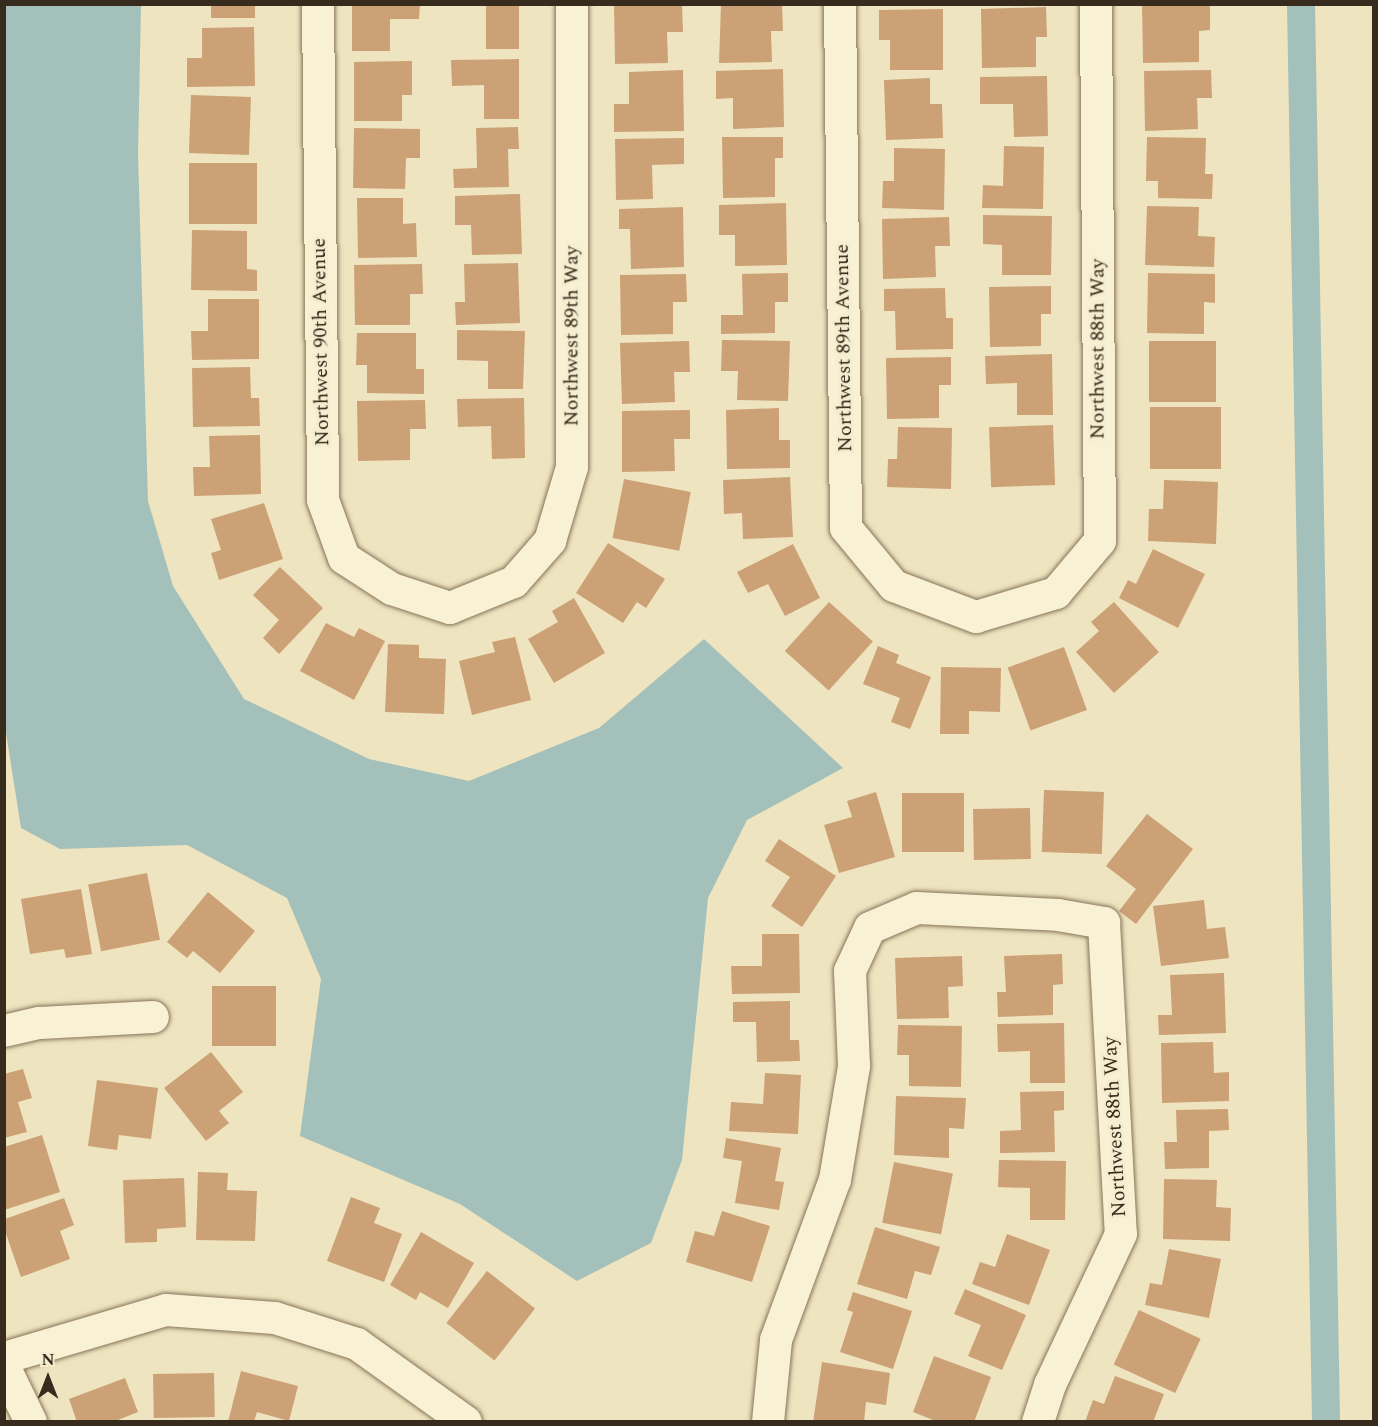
<!DOCTYPE html>
<html>
<head>
<meta charset="utf-8">
<style>
	body { margin:0 }
	#map { position:relative; width:1378px; height:1426px; overflow:hidden; background:#eee4c0; font-family:Spectral,serif }
	div>[style] { position:absolute }
	.water>* { inset:0; background:#a3c0ba }
	.canal>* { height:28px; margin:-14px; padding:0 14px; transform-origin:14px; border-radius:14px; background:#a3c0ba }
	.building>* { inset:0; background:#cca176; transform-origin:0 0 }
	.roads { filter:drop-shadow(0 0 2px #877558) drop-shadow(0 0 2px #877558) }
	.minor>* { height:32px; margin:-16px; padding:0 16px; transform-origin:16px; border-radius:16px; background:#f9f1d3 }
	span { translate:-50% -50%; white-space:nowrap; text-align:center; line-height:1.15; -webkit-text-stroke:6px #f5edcf; paint-order:stroke }
	.street-label { font-size:20px; color:#362b1c }
	.frame { position:absolute; inset:0; border:6px solid #362b1c; pointer-events:none }
	.north { position:absolute; left:18px; top:1348px; width:60px; height:60px; -webkit-text-stroke:4px #f5edcf; paint-order:stroke; rotate:0deg; font-size:16px; font-weight:700; line-height:24px; text-align:center; color:#362b1c }
	.north::after { content:''; display:block; margin:auto; width:21px; height:27px; background:#362b1c; clip-path:polygon(50% 0,100% 100%,50% 72%,0 100%) }
</style>
</head>
<body>
<div id="map">
	<div class="water">
		<i style="clip-path:polygon(4px 5px,141px 5px,138px 154px,148px 501px,173px 586px,244px 699px,369px 759px,469px 781px,599px 728px,704px 639px,843px 768px,747px 820px,708px 898px,682px 1160px,651px 1243px,577px 1281px,460px 1204px,300px 1136px,321px 979px,287px 898px,187px 845px,60px 849px,21px 828px,4px 720px)"></i>
	</div>
	<div class="canal">
		<i style="left:1301px;top:4px;width:1418px;rotate:88.99deg"></i>
	</div>
	<div class="building">
		<i style="clip-path:polygon(352px 4px,420px 4px,419px 19px,390px 19px,390px 51px,352px 51px)"></i>
		<i style="left:486px;top:4px;width:33px;height:45px"></i>
		<i style="clip-path:polygon(614px 4px,682px 4px,683px 32px,667px 32px,668px 63px,615px 64px)"></i>
		<i style="clip-path:polygon(721px 4px,782px 4px,783px 31px,771px 31px,772px 62px,719px 63px)"></i>
		<i style="clip-path:polygon(1142px 4px,1210px 4px,1210px 30px,1199px 31px,1199px 62px,1143px 63px)"></i>
		<i style="left:211px;top:5px;width:44px;height:13px"></i>
		<i style="clip-path:polygon(1046px 7px,1047px 37px,1036px 37px,1036px 67px,982px 68px,981px 9px)"></i>
		<i style="clip-path:polygon(943px 9px,943px 70px,890px 70px,890px 40px,879px 40px,879px 10px)"></i>
		<i style="clip-path:polygon(254px 27px,255px 86px,187px 87px,187px 58px,202px 58px,202px 28px)"></i>
		<i style="clip-path:polygon(519px 59px,519px 119px,484px 119px,484px 85px,452px 86px,451px 60px)"></i>
		<i style="clip-path:polygon(412px 61px,412px 95px,402px 95px,402px 121px,354px 121px,354px 62px)"></i>
		<i style="clip-path:polygon(783px 69px,784px 127px,733px 129px,733px 98px,716px 99px,716px 71px)"></i>
		<i style="clip-path:polygon(683px 70px,684px 131px,614px 132px,614px 104px,629px 104px,629px 72px)"></i>
		<i style="clip-path:polygon(1211px 70px,1212px 98px,1197px 98px,1198px 129px,1145px 131px,1144px 71px)"></i>
		<i style="clip-path:polygon(1047px 76px,1048px 136px,1014px 137px,1013px 104px,980px 104px,980px 77px)"></i>
		<i style="clip-path:polygon(930px 78px,930px 104px,942px 104px,943px 138px,886px 140px,884px 80px)"></i>
		<i style="left:191px;top:95px;width:60px;height:58px;rotate:2deg"></i>
		<i style="clip-path:polygon(518px 127px,519px 149px,508px 149px,509px 187px,454px 188px,453px 169px,477px 168px,476px 128px)"></i>
		<i style="clip-path:polygon(354px 128px,420px 129px,420px 158px,406px 158px,405px 189px,353px 188px)"></i>
		<i style="clip-path:polygon(722px 137px,783px 137px,783px 158px,775px 158px,775px 197px,723px 198px)"></i>
		<i style="clip-path:polygon(1147px 137px,1206px 138px,1205px 174px,1213px 174px,1212px 199px,1158px 198px,1158px 181px,1146px 181px)"></i>
		<i style="clip-path:polygon(684px 138px,684px 164px,652px 165px,653px 199px,616px 200px,615px 139px)"></i>
		<i style="clip-path:polygon(1004px 146px,1044px 147px,1043px 209px,982px 208px,983px 185px,1003px 186px)"></i>
		<i style="clip-path:polygon(894px 148px,945px 149px,944px 210px,882px 208px,883px 181px,894px 181px)"></i>
		<i style="left:189px;top:163px;width:68px;height:61px"></i>
		<i style="clip-path:polygon(520px 194px,522px 254px,472px 255px,471px 225px,455px 225px,455px 196px)"></i>
		<i style="clip-path:polygon(357px 198px,403px 198px,403px 224px,416px 223px,417px 257px,358px 258px)"></i>
		<i style="clip-path:polygon(786px 203px,787px 265px,735px 266px,735px 235px,719px 235px,719px 205px)"></i>
		<i style="clip-path:polygon(1147px 206px,1199px 207px,1198px 236px,1215px 237px,1214px 267px,1145px 265px)"></i>
		<i style="clip-path:polygon(683px 207px,684px 267px,631px 269px,630px 229px,619px 229px,619px 209px)"></i>
		<i style="clip-path:polygon(983px 215px,1052px 216px,1051px 275px,1002px 275px,1002px 245px,983px 244px)"></i>
		<i style="clip-path:polygon(949px 217px,950px 246px,935px 246px,936px 277px,883px 279px,882px 219px)"></i>
		<i style="clip-path:polygon(192px 230px,247px 231px,247px 269px,257px 270px,257px 291px,191px 290px)"></i>
		<i style="clip-path:polygon(518px 263px,520px 323px,456px 325px,455px 302px,465px 302px,464px 264px)"></i>
		<i style="clip-path:polygon(422px 264px,423px 294px,410px 294px,410px 325px,355px 325px,354px 265px)"></i>
		<i style="clip-path:polygon(788px 273px,788px 302px,775px 302px,775px 333px,721px 334px,721px 315px,743px 315px,742px 274px)"></i>
		<i style="clip-path:polygon(1148px 273px,1215px 274px,1215px 303px,1204px 302px,1204px 334px,1147px 333px)"></i>
		<i style="clip-path:polygon(686px 274px,687px 302px,673px 302px,673px 334px,621px 335px,620px 275px)"></i>
		<i style="clip-path:polygon(1051px 286px,1051px 314px,1041px 314px,1041px 346px,990px 347px,989px 287px)"></i>
		<i style="clip-path:polygon(945px 288px,946px 318px,953px 318px,953px 349px,896px 350px,895px 311px,884px 311px,884px 289px)"></i>
		<i style="clip-path:polygon(208px 299px,259px 299px,259px 359px,192px 360px,191px 331px,208px 331px)"></i>
		<i style="clip-path:polygon(457px 330px,525px 331px,523px 389px,488px 389px,488px 361px,457px 360px)"></i>
		<i style="clip-path:polygon(357px 333px,416px 333px,416px 369px,424px 369px,424px 394px,367px 393px,367px 365px,356px 365px)"></i>
		<i style="clip-path:polygon(722px 340px,790px 341px,788px 401px,737px 400px,738px 371px,721px 371px)"></i>
		<i style="clip-path:polygon(689px 341px,690px 372px,674px 372px,675px 402px,622px 404px,620px 343px)"></i>
		<i style="left:1149px;top:341px;width:67px;height:61px"></i>
		<i style="clip-path:polygon(1052px 354px,1053px 415px,1017px 415px,1017px 383px,986px 384px,985px 356px)"></i>
		<i style="clip-path:polygon(951px 357px,951px 385px,939px 385px,939px 418px,887px 419px,886px 358px)"></i>
		<i style="clip-path:polygon(250px 367px,251px 398px,259px 398px,260px 426px,193px 427px,192px 368px)"></i>
		<i style="clip-path:polygon(524px 398px,525px 458px,492px 459px,491px 426px,458px 427px,457px 399px)"></i>
		<i style="clip-path:polygon(425px 400px,426px 429px,410px 429px,410px 460px,358px 461px,357px 401px)"></i>
		<i style="left:1221px;top:407px;width:62px;height:71px;rotate:90deg"></i>
		<i style="clip-path:polygon(779px 408px,779px 440px,790px 440px,790px 468px,727px 469px,726px 410px)"></i>
		<i style="clip-path:polygon(690px 410px,690px 439px,674px 439px,675px 471px,622px 472px,622px 411px)"></i>
		<i style="left:1053px;top:425px;width:60px;height:64px;rotate:88deg"></i>
		<i style="clip-path:polygon(898px 427px,952px 428px,951px 489px,887px 487px,888px 459px,897px 459px)"></i>
		<i style="clip-path:polygon(260px 435px,261px 494px,194px 496px,193px 467px,210px 467px,209px 436px)"></i>
		<i style="clip-path:polygon(790px 477px,793px 537px,743px 539px,742px 513px,724px 514px,723px 480px)"></i>
		<i style="left:624px;top:479px;width:68px;height:60px;rotate:11deg"></i>
		<i style="clip-path:polygon(1164px 480px,1218px 482px,1216px 544px,1148px 541px,1149px 509px,1163px 509px)"></i>
		<i style="clip-path:polygon(264px 503px,283px 559px,219px 580px,211px 553px,221px 550px,211px 519px)"></i>
		<i style="clip-path:polygon(608px 543px,665px 579px,646px 608px,637px 602px,623px 623px,576px 593px)"></i>
		<i style="clip-path:polygon(793px 544px,820px 598px,785px 616px,768px 584px,748px 593px,737px 572px)"></i>
		<i style="clip-path:polygon(1153px 549px,1205px 574px,1178px 628px,1119px 598px,1128px 580px,1136px 584px)"></i>
		<i style="clip-path:polygon(280px 567px,323px 608px,279px 654px,263px 638px,279px 620px,253px 595px)"></i>
		<i style="clip-path:polygon(574px 598px,605px 653px,554px 683px,528px 639px,558px 622px,552px 611px)"></i>
		<i style="left:829px;top:602px;width:59px;height:66px;rotate:42deg"></i>
		<i style="clip-path:polygon(1114px 602px,1159px 652px,1114px 693px,1076px 652px,1099px 631px,1091px 622px)"></i>
		<i style="clip-path:polygon(326px 623px,354px 637px,359px 628px,385px 641px,354px 700px,300px 671px)"></i>
		<i style="clip-path:polygon(515px 637px,531px 700px,472px 715px,459px 661px,495px 652px,492px 642px)"></i>
		<i style="clip-path:polygon(388px 644px,419px 645px,419px 658px,446px 659px,444px 714px,385px 712px)"></i>
		<i style="clip-path:polygon(878px 646px,899px 655px,896px 663px,931px 677px,910px 729px,891px 722px,900px 698px,863px 684px)"></i>
		<i style="left:1064px;top:647px;width:67px;height:60px;rotate:70deg"></i>
		<i style="clip-path:polygon(941px 667px,1001px 668px,1000px 712px,969px 711px,969px 734px,940px 734px)"></i>
		<i style="left:1044px;top:790px;width:60px;height:62px;rotate:2deg"></i>
		<i style="clip-path:polygon(876px 792px,895px 857px,839px 873px,824px 825px,852px 817px,847px 801px)"></i>
		<i style="left:902px;top:793px;width:62px;height:59px"></i>
		<i style="left:1030px;top:808px;width:51px;height:57px;rotate:89deg"></i>
		<i style="clip-path:polygon(1147px 814px,1193px 849px,1136px 924px,1119px 911px,1136px 889px,1106px 866px)"></i>
		<i style="clip-path:polygon(779px 839px,836px 876px,802px 927px,771px 906px,790px 877px,765px 861px)"></i>
		<i style="left:147px;top:873px;width:68px;height:60px;rotate:79deg"></i>
		<i style="clip-path:polygon(81px 889px,92px 954px,66px 958px,64px 949px,30px 954px,21px 899px)"></i>
		<i style="clip-path:polygon(208px 892px,255px 931px,220px 973px,193px 951px,187px 958px,167px 942px)"></i>
		<i style="clip-path:polygon(1204px 900px,1207px 929px,1225px 927px,1229px 958px,1161px 966px,1153px 906px)"></i>
		<i style="clip-path:polygon(762px 934px,799px 934px,800px 993px,732px 994px,731px 966px,762px 966px)"></i>
		<i style="clip-path:polygon(1062px 954px,1063px 984px,1053px 985px,1053px 1015px,998px 1017px,997px 992px,1006px 992px,1004px 956px)"></i>
		<i style="clip-path:polygon(962px 956px,963px 986px,948px 987px,949px 1018px,897px 1019px,895px 958px)"></i>
		<i style="clip-path:polygon(1224px 973px,1226px 1033px,1159px 1035px,1158px 1015px,1172px 1015px,1170px 975px)"></i>
		<i style="left:276px;top:986px;width:60px;height:64px;rotate:90deg"></i>
		<i style="clip-path:polygon(790px 1001px,790px 1040px,799px 1040px,800px 1061px,757px 1062px,756px 1022px,733px 1022px,733px 1002px)"></i>
		<i style="clip-path:polygon(1064px 1023px,1065px 1083px,1030px 1083px,1030px 1051px,998px 1052px,997px 1024px)"></i>
		<i style="clip-path:polygon(898px 1025px,962px 1026px,961px 1087px,909px 1086px,909px 1055px,897px 1055px)"></i>
		<i style="clip-path:polygon(1213px 1042px,1214px 1073px,1229px 1072px,1229px 1101px,1162px 1103px,1161px 1043px)"></i>
		<i style="clip-path:polygon(211px 1052px,243px 1092px,219px 1111px,229px 1123px,206px 1141px,164px 1088px)"></i>
		<i style="clip-path:polygon(23px 1069px,32px 1098px,18px 1102px,27px 1132px,4px 1138px,4px 1074px)"></i>
		<i style="clip-path:polygon(765px 1073px,801px 1075px,798px 1134px,729px 1131px,731px 1102px,763px 1104px)"></i>
		<i style="clip-path:polygon(97px 1080px,158px 1088px,151px 1139px,119px 1135px,117px 1150px,88px 1146px)"></i>
		<i style="clip-path:polygon(1064px 1091px,1064px 1110px,1054px 1111px,1055px 1152px,1000px 1153px,1000px 1131px,1021px 1130px,1020px 1092px)"></i>
		<i style="clip-path:polygon(896px 1096px,966px 1098px,964px 1129px,949px 1128px,949px 1158px,894px 1155px)"></i>
		<i style="clip-path:polygon(1228px 1109px,1229px 1130px,1209px 1131px,1209px 1168px,1165px 1169px,1164px 1142px,1177px 1142px,1176px 1110px)"></i>
		<i style="clip-path:polygon(42px 1135px,60px 1192px,4px 1210px,4px 1147px)"></i>
		<i style="clip-path:polygon(726px 1138px,781px 1148px,775px 1181px,784px 1182px,779px 1210px,735px 1203px,742px 1161px,723px 1158px)"></i>
		<i style="clip-path:polygon(999px 1160px,1066px 1161px,1065px 1220px,1030px 1220px,1030px 1188px,998px 1187px)"></i>
		<i style="left:894px;top:1162px;width:60px;height:62px;rotate:11deg"></i>
		<i style="clip-path:polygon(198px 1172px,228px 1173px,227px 1190px,257px 1191px,255px 1241px,196px 1240px)"></i>
		<i style="clip-path:polygon(184px 1178px,186px 1227px,157px 1229px,157px 1242px,125px 1243px,123px 1180px)"></i>
		<i style="clip-path:polygon(1164px 1179px,1217px 1180px,1216px 1207px,1231px 1208px,1230px 1241px,1163px 1239px)"></i>
		<i style="clip-path:polygon(351px 1197px,380px 1208px,374px 1223px,402px 1234px,384px 1282px,327px 1261px)"></i>
		<i style="clip-path:polygon(64px 1198px,74px 1225px,60px 1231px,70px 1259px,21px 1277px,5px 1231px,5px 1219px)"></i>
		<i style="clip-path:polygon(722px 1211px,770px 1226px,752px 1282px,686px 1262px,695px 1231px,714px 1236px)"></i>
		<i style="clip-path:polygon(875px 1227px,940px 1247px,931px 1275px,915px 1271px,907px 1299px,857px 1284px)"></i>
		<i style="clip-path:polygon(421px 1232px,474px 1263px,448px 1308px,420px 1292px,416px 1300px,390px 1285px)"></i>
		<i style="clip-path:polygon(1007px 1234px,1050px 1250px,1029px 1305px,972px 1284px,980px 1262px,995px 1267px)"></i>
		<i style="clip-path:polygon(1169px 1249px,1221px 1259px,1209px 1318px,1145px 1305px,1150px 1283px,1162px 1285px)"></i>
		<i style="left:487px;top:1271px;width:61px;height:66px;rotate:38deg"></i>
		<i style="clip-path:polygon(965px 1289px,1026px 1315px,1002px 1370px,968px 1356px,981px 1325px,954px 1314px)"></i>
		<i style="clip-path:polygon(853px 1292px,912px 1311px,893px 1369px,840px 1352px,853px 1312px,847px 1310px)"></i>
		<i style="left:1139px;top:1310px;width:68px;height:60px;rotate:25deg"></i>
		<i style="clip-path:polygon(934px 1356px,991px 1377px,974px 1422px,938px 1422px,913px 1412px)"></i>
		<i style="clip-path:polygon(822px 1362px,890px 1373px,886px 1405px,866px 1402px,864px 1422px,813px 1422px)"></i>
		<i style="clip-path:polygon(241px 1371px,298px 1386px,289px 1421px,257px 1412px,254px 1422px,228px 1422px)"></i>
		<i style="left:214px;top:1373px;width:44px;height:61px;rotate:89deg"></i>
		<i style="clip-path:polygon(1115px 1376px,1164px 1394px,1153px 1422px,1085px 1422px,1093px 1400px,1104px 1404px)"></i>
		<i style="clip-path:polygon(125px 1378px,138px 1412px,113px 1422px,77px 1422px,69px 1399px)"></i>
	</div>
	<div class="roads">
		<div class="minor">
			<i style="left:318px;top:4px;width:496px;rotate:89.4deg"></i>
			<i style="left:323px;top:500px;width:62px;rotate:70.1deg"></i>
			<i style="left:344px;top:558px;width:57px;rotate:32.9deg"></i>
			<i style="left:392px;top:589px;width:61px;rotate:18.1deg"></i>
			<i style="left:450px;top:608px;width:69px;rotate:-22.1deg"></i>
			<i style="left:514px;top:582px;width:55px;rotate:-48.7deg"></i>
			<i style="left:550px;top:541px;width:77px;rotate:-73.4deg"></i>
			<i style="left:572px;top:467px;width:463px;rotate:-90deg"></i>
			<i style="left:840px;top:4px;width:524px;rotate:89.34deg"></i>
			<i style="left:846px;top:528px;width:75px;rotate:50.4deg"></i>
			<i style="left:894px;top:586px;width:88px;rotate:20.7deg"></i>
			<i style="left:976px;top:617px;width:84px;rotate:-16.7deg"></i>
			<i style="left:1056px;top:593px;width:68px;rotate:-49.8deg"></i>
			<i style="left:1100px;top:541px;width:537px;rotate:-90.43deg"></i>
			<i style="left:4px;top:1031px;width:37px;rotate:-13deg"></i>
			<i style="left:40px;top:1023px;width:113px;rotate:-3deg"></i>
			<i style="left:4px;top:1358px;width:169px;rotate:-16.5deg"></i>
			<i style="left:166px;top:1310px;width:109px;rotate:4.2deg"></i>
			<i style="left:275px;top:1318px;width:86px;rotate:17.6deg"></i>
			<i style="left:357px;top:1344px;width:134px;rotate:35.6deg"></i>
			<i style="left:4px;top:1366px;width:62px;rotate:64.3deg"></i>
			<i style="left:768px;top:1422px;width:82px;rotate:-84.4deg"></i>
			<i style="left:776px;top:1340px;width:171px;rotate:-69.8deg"></i>
			<i style="left:835px;top:1180px;width:116px;rotate:-80.5deg"></i>
			<i style="left:854px;top:1066px;width:95px;rotate:-92.4deg"></i>
			<i style="left:850px;top:971px;width:47px;rotate:-65.1deg"></i>
			<i style="left:870px;top:928px;width:51px;rotate:-23.1deg"></i>
			<i style="left:917px;top:908px;width:141px;rotate:2.8deg"></i>
			<i style="left:1058px;top:915px;width:47px;rotate:9.9deg"></i>
			<i style="left:1104px;top:923px;width:311px;rotate:86.9deg"></i>
			<i style="left:1121px;top:1234px;width:167px;rotate:115.2deg"></i>
			<i style="left:1050px;top:1385px;width:39px;rotate:108deg"></i>
		</div>
	</div>
	<div class="street-label">
		<span style="left:572px;top:336px;rotate:-90deg">Northwest 89th Way</span>
		<span style="left:321px;top:342px;rotate:-91deg">Northwest 90th Avenue</span>
		<span style="left:844px;top:348px;rotate:-91deg">Northwest 89th Avenue</span>
		<span style="left:1098px;top:349px;rotate:-90deg">Northwest 88th Way</span>
		<span style="left:1115px;top:1127px;rotate:-93deg">Northwest 88th Way</span>
	</div>
	<div class="frame"></div>
	<div class="north">N</div>
</div>
</body>
</html>
